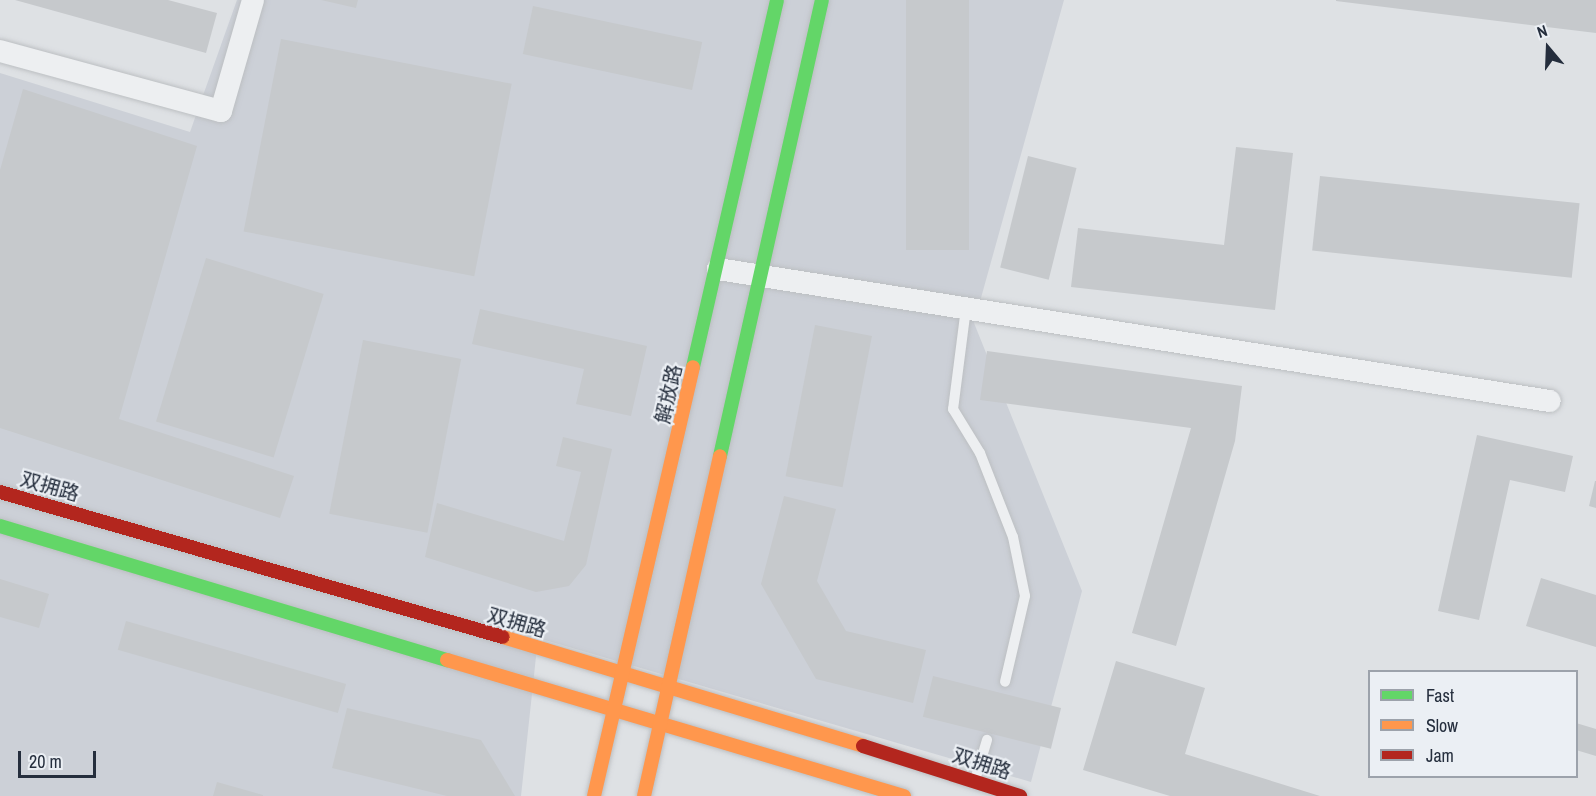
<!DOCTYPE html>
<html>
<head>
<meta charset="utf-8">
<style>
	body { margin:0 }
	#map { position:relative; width:1596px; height:796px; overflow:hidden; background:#dee1e4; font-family:"Archivo Narrow","Noto Sans SC",sans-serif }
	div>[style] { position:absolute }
	.built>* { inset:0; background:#ccd0d7 }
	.building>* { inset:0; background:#c6c9cc; transform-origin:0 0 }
	.roads { filter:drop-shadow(0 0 2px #bcbfc2) drop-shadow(0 0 2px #bcbfc2) }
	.lane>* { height:10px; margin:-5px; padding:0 5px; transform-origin:5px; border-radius:5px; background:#edeff1 }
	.street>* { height:22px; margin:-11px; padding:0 11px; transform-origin:11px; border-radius:11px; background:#edeff1 }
	.fast>* { height:14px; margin:-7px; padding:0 7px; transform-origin:7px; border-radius:7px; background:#63d668 }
	.slow>* { height:14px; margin:-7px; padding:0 7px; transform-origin:7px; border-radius:7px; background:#ff974d }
	.jam>* { height:14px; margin:-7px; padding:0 7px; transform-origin:7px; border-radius:7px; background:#b3261e }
	span { translate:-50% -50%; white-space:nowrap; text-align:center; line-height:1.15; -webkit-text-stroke:4.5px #ebeff4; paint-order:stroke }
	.street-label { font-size:20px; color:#252e3d }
	.legend { position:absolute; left:1368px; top:670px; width:210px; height:108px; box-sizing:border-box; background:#ebeff4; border:2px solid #9ca2ab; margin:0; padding:8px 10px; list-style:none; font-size:18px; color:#252e3d }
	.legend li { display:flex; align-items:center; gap:12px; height:30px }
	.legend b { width:30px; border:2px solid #9ca2ab }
	.north { position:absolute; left:1518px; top:18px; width:60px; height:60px; -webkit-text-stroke:4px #ebeff4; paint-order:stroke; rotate:341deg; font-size:16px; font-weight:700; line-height:24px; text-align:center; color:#252e3d }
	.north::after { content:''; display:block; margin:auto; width:21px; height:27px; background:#252e3d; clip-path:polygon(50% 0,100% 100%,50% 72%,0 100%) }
	.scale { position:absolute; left:18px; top:751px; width:78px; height:27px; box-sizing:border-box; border:3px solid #252e3d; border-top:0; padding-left:8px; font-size:18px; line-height:21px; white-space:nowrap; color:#252e3d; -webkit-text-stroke:4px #ebeff4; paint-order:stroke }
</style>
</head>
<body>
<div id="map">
	<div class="built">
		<i style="clip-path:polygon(237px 0,1064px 0,974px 323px,1082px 591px,1031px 782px,538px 638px,521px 796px,0 796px,0 73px,190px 132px)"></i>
	</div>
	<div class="building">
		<i style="clip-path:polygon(15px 0,168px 0,217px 13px,206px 53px)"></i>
		<i style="clip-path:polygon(321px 0,358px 0,356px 8px)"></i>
		<i style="left:906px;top:0;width:63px;height:250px"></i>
		<i style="clip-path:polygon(1336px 0,1596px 0,1596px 33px,1336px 1px)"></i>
		<i style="left:533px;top:6px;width:173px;height:49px;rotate:12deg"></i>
		<i style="left:281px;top:39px;width:235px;height:196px;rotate:11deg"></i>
		<i style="clip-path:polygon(23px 89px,197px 146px,119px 419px,294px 476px,280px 518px,0 428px,0 170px)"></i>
		<i style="clip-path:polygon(1236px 147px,1293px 153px,1275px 310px,1071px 287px,1078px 228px,1224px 245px)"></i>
		<i style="left:1028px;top:156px;width:50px;height:115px;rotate:14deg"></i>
		<i style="left:1320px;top:176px;width:261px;height:75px;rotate:6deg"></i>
		<i style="left:206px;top:258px;width:123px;height:171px;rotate:17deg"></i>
		<i style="clip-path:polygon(480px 309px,647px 346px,631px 416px,576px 404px,584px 369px,472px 344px)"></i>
		<i style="left:815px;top:325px;width:58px;height:154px;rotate:11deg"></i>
		<i style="left:363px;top:340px;width:100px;height:177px;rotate:11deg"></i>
		<i style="clip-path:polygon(987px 351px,1242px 386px,1235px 441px,1176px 646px,1132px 633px,1191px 428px,980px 400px)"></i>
		<i style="clip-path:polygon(1477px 435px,1573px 456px,1565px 492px,1510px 480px,1479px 620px,1438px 611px)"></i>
		<i style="clip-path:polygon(563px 437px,612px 449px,586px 565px,569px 586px,536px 592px,425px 557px,437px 503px,564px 541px,581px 472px,556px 466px)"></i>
		<i style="clip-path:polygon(1595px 481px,1596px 481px,1596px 508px,1589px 506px)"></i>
		<i style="clip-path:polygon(784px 496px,836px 509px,817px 581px,846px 631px,926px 650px,913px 703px,816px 679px,761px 584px)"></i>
		<i style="clip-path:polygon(1541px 578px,1596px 595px,1596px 647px,1526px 626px)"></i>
		<i style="clip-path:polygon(0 579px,49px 594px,39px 628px,0 617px)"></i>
		<i style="left:126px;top:621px;width:229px;height:30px;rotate:16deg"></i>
		<i style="clip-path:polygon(1116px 661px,1205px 688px,1185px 754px,1320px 796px,1170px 796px,1083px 770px)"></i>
		<i style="left:933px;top:676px;width:132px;height:42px;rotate:14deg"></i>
		<i style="clip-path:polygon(347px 708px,481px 740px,515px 796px,447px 796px,332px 768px)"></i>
		<i style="clip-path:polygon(1576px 723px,1596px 729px,1596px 756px,1576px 750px)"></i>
		<i style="clip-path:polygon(217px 782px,263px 795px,263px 796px,213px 796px)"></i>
	</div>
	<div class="roads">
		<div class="lane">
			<i style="left:966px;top:308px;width:102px;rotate:97.3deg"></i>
			<i style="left:953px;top:409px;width:52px;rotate:58.5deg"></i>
			<i style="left:980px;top:453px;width:90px;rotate:68.6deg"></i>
			<i style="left:1013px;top:537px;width:60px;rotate:78.5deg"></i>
			<i style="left:1025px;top:596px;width:88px;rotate:103.1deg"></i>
			<i style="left:975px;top:780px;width:42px;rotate:-73.3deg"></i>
		</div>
		<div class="street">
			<i style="left:0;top:51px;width:229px;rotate:15.2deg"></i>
			<i style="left:221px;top:111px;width:116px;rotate:-73.9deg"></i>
			<i style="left:718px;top:269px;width:842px;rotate:9.02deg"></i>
		</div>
		<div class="fast">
			<i style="left:693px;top:367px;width:376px;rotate:-77.1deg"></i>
			<i style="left:720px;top:456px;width:467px;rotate:-77.4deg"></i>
			<i style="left:0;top:526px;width:467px;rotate:16.7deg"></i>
		</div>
		<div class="slow">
			<i style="left:503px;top:637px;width:376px;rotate:16.8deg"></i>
			<i style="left:447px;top:660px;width:477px;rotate:16.6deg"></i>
			<i style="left:594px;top:796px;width:440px;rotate:-77deg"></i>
			<i style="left:644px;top:796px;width:348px;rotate:-77.4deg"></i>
		</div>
		<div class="jam">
			<i style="left:0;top:492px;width:523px;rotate:16.08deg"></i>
			<i style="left:863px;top:746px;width:165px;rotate:17.7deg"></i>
		</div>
	</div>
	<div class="street-label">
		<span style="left:668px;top:394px;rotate:-77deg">解放路</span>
		<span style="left:50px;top:486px;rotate:16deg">双拥路</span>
		<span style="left:517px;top:622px;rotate:16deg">双拥路</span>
		<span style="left:982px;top:763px;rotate:18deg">双拥路</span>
	</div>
	<ul class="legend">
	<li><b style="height:8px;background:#63d668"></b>Fast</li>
	<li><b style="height:8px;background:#ff974d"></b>Slow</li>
	<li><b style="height:8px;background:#b3261e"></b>Jam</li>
	</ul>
	<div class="north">N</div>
	<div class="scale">20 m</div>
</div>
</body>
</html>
